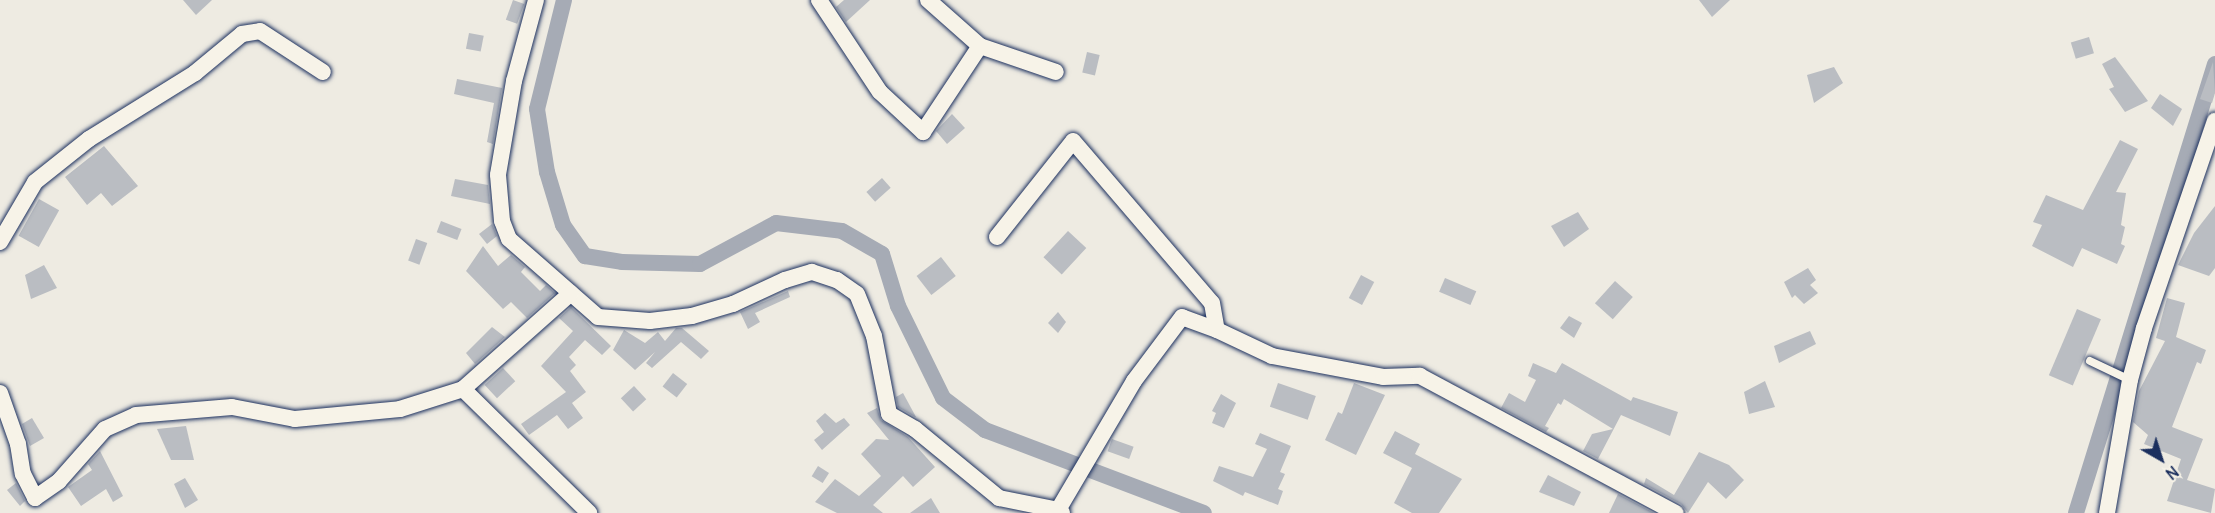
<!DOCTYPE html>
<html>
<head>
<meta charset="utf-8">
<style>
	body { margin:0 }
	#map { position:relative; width:2215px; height:513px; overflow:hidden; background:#eeebe2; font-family:Delius,sans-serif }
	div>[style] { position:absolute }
	.canal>* { height:16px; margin:-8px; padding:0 8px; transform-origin:8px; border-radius:8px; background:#a6abb5 }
	.building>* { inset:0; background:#babdc2; transform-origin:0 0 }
	.roads { filter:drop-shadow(0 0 2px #1b2f5e) drop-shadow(0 0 2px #1b2f5e) }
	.service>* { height:8px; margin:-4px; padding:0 4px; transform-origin:4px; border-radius:4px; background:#f7f3e8 }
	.minor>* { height:16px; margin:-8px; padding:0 8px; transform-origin:8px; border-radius:8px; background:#f7f3e8 }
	span { translate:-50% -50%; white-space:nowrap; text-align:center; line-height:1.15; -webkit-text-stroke:6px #f7f3e8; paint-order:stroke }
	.north { position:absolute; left:2131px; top:429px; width:60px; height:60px; -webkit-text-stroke:4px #f7f3e8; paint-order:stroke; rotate:141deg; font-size:16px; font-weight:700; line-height:24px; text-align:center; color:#1b2f5e }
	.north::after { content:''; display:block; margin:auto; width:21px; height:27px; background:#1b2f5e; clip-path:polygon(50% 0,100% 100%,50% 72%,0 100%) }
</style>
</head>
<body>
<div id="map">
	<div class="canal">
		<i style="left:564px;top:0;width:112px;rotate:103.9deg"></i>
		<i style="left:537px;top:109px;width:64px;rotate:81deg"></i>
		<i style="left:547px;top:172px;width:55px;rotate:73.2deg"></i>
		<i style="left:563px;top:225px;width:38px;rotate:55deg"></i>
		<i style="left:585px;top:256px;width:37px;rotate:9deg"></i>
		<i style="left:622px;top:262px;width:78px;rotate:1.5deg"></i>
		<i style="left:700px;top:264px;width:86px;rotate:-28.3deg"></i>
		<i style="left:776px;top:223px;width:66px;rotate:6.9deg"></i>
		<i style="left:842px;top:231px;width:46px;rotate:29.9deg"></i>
		<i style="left:882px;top:254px;width:54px;rotate:72.9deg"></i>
		<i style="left:898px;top:306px;width:102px;rotate:63.9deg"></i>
		<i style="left:943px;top:398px;width:53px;rotate:37.3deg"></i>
		<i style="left:985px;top:430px;width:234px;rotate:20.8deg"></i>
		<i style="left:2076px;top:513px;width:470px;rotate:-72.8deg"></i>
	</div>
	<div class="building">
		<i style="clip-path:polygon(183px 0,212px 0,196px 15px)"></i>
		<i style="left:513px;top:0;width:12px;height:21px;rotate:20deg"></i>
		<i style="clip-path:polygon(844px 0,870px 0,846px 22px,836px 7px)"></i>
		<i style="clip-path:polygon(1699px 0,1730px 0,1712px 17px)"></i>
		<i style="left:469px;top:33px;width:15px;height:16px;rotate:11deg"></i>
		<i style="left:2089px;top:37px;width:17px;height:19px;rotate:73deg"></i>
		<i style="left:1087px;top:52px;width:13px;height:21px;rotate:13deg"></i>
		<i style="clip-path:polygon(2115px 57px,2148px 101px,2125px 112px,2109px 89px,2114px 87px,2102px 64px)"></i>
		<i style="clip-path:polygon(2213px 62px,2215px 93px,2212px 103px,2200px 99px)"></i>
		<i style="clip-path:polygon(1834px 67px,1843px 83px,1814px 103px,1807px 75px)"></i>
		<i style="clip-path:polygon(457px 79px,502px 88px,493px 144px,487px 142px,494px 103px,454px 94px)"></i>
		<i style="clip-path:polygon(2160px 94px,2182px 109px,2173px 126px,2151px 108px)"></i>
		<i style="clip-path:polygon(952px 114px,965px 128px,947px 144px,936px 131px)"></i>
		<i style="clip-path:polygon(2120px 140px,2138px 149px,2116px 192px,2126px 193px,2121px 225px,2125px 227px,2121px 244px,2125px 246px,2117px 264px,2082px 248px,2073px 267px,2032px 246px,2042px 225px,2033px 222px,2046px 195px,2083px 210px)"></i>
		<i style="clip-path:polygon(104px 146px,138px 186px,112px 206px,101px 193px,87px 205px,65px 177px)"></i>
		<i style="left:882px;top:178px;width:13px;height:21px;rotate:48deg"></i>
		<i style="clip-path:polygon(455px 179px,488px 185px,490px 204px,451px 196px)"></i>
		<i style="left:39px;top:199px;width:23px;height:42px;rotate:29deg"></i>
		<i style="clip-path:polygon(2215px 206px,2215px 268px,2209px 276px,2178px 265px,2194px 233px)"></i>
		<i style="clip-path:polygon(1578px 212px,1589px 229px,1564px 247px,1551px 226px)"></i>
		<i style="left:441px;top:221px;width:22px;height:12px;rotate:21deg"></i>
		<i style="clip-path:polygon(492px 224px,497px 236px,487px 244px,479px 234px)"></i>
		<i style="left:1068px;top:231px;width:25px;height:36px;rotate:43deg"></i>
		<i style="left:416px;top:239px;width:12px;height:23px;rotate:20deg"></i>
		<i style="clip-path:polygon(483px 246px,498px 266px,511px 255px,525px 267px,521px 272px,540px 291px,546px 285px,555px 293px,527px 318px,511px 302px,503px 309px,466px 271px)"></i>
		<i style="left:941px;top:257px;width:24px;height:31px;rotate:52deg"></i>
		<i style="clip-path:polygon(44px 265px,57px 288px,31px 299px,25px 275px)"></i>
		<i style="clip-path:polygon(1808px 268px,1816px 280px,1810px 285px,1818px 293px,1804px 304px,1795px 295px,1792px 298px,1784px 282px)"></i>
		<i style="left:1361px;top:275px;width:15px;height:26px;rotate:28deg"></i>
		<i style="left:1445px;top:278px;width:34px;height:15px;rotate:23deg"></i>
		<i style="left:1615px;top:281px;width:24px;height:30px;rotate:42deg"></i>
		<i style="clip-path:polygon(788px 291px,790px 297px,755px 313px,760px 322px,748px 329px,740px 312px)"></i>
		<i style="clip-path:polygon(2167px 298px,2185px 303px,2176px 337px,2206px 350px,2201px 364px,2197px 362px,2172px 427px,2203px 439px,2187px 480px,2215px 489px,2211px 513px,2167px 501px,2181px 459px,2144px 444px,2148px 435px,2133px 422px,2139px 391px,2165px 341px,2156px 338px)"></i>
		<i style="clip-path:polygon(571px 307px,611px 346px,602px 355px,585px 340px,569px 357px,576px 365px,570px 371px,586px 392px,572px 403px,583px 418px,568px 429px,557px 415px,529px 435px,521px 424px,566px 392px,541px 366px,573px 331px,559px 318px)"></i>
		<i style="left:2077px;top:309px;width:26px;height:72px;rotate:23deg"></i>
		<i style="clip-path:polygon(1058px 312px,1066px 322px,1058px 333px,1048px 323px)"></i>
		<i style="clip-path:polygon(1569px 316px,1582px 323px,1574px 338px,1560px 328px)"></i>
		<i style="clip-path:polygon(492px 327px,505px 337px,475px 364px,466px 353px)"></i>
		<i style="clip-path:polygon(676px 328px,682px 328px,709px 351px,701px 359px,681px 342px,652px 368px,646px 363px,655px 352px,635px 370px,613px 350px,624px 330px,645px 343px,658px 332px,665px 341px)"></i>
		<i style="clip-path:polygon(1810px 331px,1816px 344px,1779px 363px,1774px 346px)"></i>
		<i style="clip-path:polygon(1533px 363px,1556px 373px,1562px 363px,1631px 401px,1633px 397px,1678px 412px,1670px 436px,1621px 415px,1598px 459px,1583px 451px,1592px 434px,1613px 429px,1564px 399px,1561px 405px,1558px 403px,1545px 426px,1549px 428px,1546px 432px,1501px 408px,1509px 393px,1525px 402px,1536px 380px,1528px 376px)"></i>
		<i style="left:503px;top:368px;width:18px;height:25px;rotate:47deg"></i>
		<i style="left:673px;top:373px;width:18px;height:17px;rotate:38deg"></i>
		<i style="clip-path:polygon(1765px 381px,1775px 407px,1749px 414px,1744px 392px)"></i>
		<i style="left:1278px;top:383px;width:40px;height:25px;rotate:19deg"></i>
		<i style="clip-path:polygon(1354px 383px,1385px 395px,1356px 455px,1325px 440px,1338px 412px,1342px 414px)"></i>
		<i style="left:634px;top:386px;width:18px;height:18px;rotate:47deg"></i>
		<i style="clip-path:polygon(903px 393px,916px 417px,915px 417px,898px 407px,896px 397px)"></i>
		<i style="clip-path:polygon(1221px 394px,1236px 403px,1224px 428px,1212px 423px,1216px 413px,1212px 411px)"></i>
		<i style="clip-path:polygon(877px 408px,881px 420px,908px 437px,935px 467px,913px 487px,903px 476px,873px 505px,883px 513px,837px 513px,815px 502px,835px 479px,859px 496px,881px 476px,861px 454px,876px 439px,889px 440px,867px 413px)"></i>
		<i style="clip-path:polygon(825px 413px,836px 423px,844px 418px,850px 425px,822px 450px,814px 440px,824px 432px,816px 421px)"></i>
		<i style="clip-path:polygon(32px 418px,44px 438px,30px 446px,22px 424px)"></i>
		<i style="clip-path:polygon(186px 426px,194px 460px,171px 460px,157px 429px)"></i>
		<i style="clip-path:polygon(1395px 431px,1420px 444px,1415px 454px,1462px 479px,1439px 513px,1412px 513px,1394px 503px,1412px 468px,1383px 453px)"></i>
		<i style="clip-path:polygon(1260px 433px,1291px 446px,1280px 472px,1285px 474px,1278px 489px,1283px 491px,1278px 505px,1245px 492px,1243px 496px,1213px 481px,1219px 466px,1253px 477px,1267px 449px,1255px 444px)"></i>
		<i style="left:1112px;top:439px;width:23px;height:13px;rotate:20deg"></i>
		<i style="clip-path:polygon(100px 451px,123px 496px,113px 502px,106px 489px,81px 506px,68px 487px,92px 470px,88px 464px)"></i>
		<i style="clip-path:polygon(1699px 452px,1729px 465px,1744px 480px,1726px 499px,1708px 482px,1688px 513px,1681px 504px,1627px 475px,1644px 484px,1646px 478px,1674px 495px)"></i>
		<i style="left:818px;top:466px;width:13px;height:12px;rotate:32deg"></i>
		<i style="clip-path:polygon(1548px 475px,1581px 492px,1574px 506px,1539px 492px)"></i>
		<i style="clip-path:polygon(185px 478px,198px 500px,185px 508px,174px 484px)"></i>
		<i style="clip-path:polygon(16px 483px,25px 501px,20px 506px,7px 490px)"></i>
		<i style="clip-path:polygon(1618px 494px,1654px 513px,1609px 513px)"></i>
		<i style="clip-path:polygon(931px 498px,940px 513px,910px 513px)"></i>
	</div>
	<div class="roads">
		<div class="service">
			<i style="left:2090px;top:361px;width:44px;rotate:25.4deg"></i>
		</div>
		<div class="minor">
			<i style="left:536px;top:0;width:84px;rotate:105.2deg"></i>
			<i style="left:514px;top:81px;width:95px;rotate:99.7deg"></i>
			<i style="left:498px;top:175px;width:46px;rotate:85deg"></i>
			<i style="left:502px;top:221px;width:19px;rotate:69deg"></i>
			<i style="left:509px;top:239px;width:118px;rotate:41.2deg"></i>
			<i style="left:598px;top:317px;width:52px;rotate:4.4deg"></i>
			<i style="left:650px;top:321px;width:42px;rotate:-6.8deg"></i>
			<i style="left:692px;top:316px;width:43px;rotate:-16.3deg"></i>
			<i style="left:733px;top:304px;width:57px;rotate:-24.8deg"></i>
			<i style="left:785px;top:280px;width:28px;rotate:-17deg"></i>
			<i style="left:812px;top:272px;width:26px;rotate:18deg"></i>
			<i style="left:837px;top:280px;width:24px;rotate:35deg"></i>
			<i style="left:857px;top:294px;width:45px;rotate:68deg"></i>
			<i style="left:874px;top:336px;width:79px;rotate:79.1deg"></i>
			<i style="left:889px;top:414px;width:30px;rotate:30deg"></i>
			<i style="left:915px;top:429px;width:109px;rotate:39.4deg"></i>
			<i style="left:999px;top:498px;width:60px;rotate:11.5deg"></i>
			<i style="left:819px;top:0;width:110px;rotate:56.5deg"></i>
			<i style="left:880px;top:92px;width:59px;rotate:42.9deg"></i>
			<i style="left:923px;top:132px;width:103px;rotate:-56.5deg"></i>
			<i style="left:928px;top:0;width:69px;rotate:41.5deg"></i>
			<i style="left:980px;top:46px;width:80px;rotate:18.9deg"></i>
			<i style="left:997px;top:237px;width:122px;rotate:-51.6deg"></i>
			<i style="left:1073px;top:141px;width:213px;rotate:49.4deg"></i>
			<i style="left:1212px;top:303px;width:27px;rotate:80deg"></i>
			<i style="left:1217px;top:330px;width:37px;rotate:-160deg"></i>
			<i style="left:1182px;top:317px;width:80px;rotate:126.9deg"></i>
			<i style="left:1134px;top:381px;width:150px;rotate:120.5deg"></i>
			<i style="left:1058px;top:510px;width:5px;rotate:37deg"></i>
			<i style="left:0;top:242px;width:69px;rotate:-59.7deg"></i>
			<i style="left:35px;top:182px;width:69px;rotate:-38.5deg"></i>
			<i style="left:89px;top:139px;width:125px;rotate:-31.9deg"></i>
			<i style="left:195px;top:73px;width:61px;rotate:-39.7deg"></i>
			<i style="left:242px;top:34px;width:18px;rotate:-9deg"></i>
			<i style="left:260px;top:31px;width:75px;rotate:33.1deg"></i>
			<i style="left:1217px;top:330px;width:61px;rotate:25.3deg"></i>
			<i style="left:1272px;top:356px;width:113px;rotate:10.7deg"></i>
			<i style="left:1383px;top:377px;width:37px;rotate:-2deg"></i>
			<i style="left:1420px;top:376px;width:290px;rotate:28.2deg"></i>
			<i style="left:463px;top:389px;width:144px;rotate:-41.6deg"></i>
			<i style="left:0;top:393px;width:54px;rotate:70.6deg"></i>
			<i style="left:18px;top:444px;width:30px;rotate:81deg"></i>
			<i style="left:23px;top:474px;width:27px;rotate:63deg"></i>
			<i style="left:35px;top:498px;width:29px;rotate:-35deg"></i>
			<i style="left:59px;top:481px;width:69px;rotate:-48.5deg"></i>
			<i style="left:105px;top:429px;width:34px;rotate:-24deg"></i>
			<i style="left:136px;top:415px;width:96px;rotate:-4.8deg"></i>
			<i style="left:232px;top:407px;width:64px;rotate:10.8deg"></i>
			<i style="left:295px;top:419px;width:105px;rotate:-5.4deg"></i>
			<i style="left:400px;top:409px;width:66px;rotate:-17.6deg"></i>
			<i style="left:463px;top:389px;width:177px;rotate:44.5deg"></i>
			<i style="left:2107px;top:513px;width:135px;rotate:-80.2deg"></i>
			<i style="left:2130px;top:380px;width:54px;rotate:-74.9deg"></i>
			<i style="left:2144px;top:328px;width:219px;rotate:-71.1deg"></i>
		</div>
	</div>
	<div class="north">N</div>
</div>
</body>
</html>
